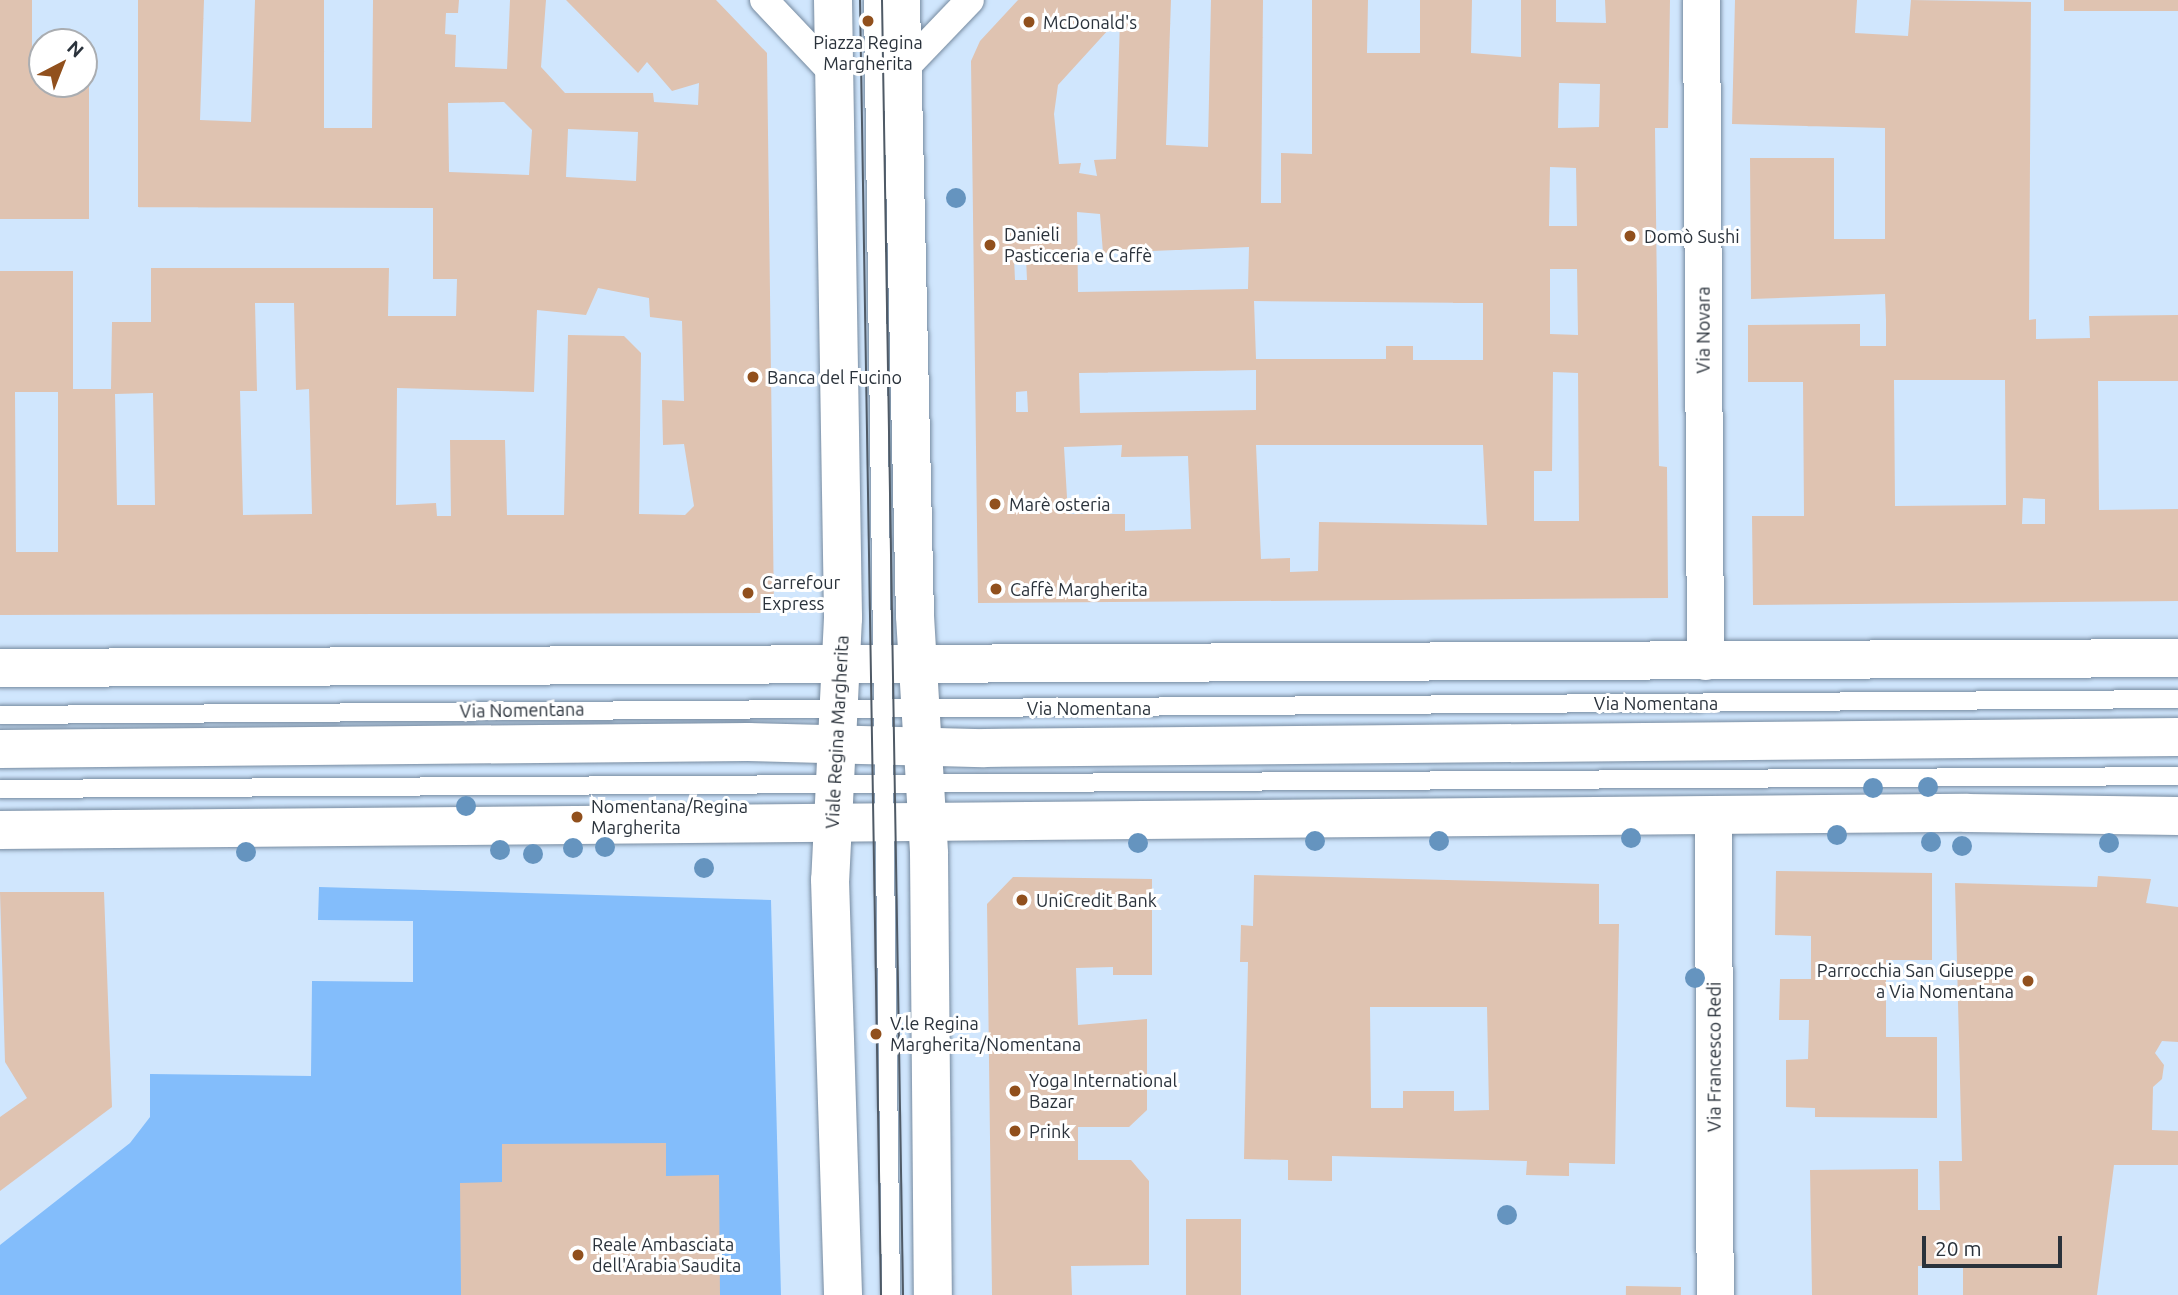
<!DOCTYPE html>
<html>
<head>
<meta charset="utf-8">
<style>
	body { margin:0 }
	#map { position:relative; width:2178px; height:1295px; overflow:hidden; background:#d0e6fd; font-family:Ubuntu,sans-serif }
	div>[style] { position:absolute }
	.green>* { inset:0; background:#83bdfb }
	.building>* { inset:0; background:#dfc3b1; transform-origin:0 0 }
	.roads { filter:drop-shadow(0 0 2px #768a9f) drop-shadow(0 0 2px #768a9f) }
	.service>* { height:18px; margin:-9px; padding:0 9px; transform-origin:9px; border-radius:9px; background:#fff }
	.pedestrian>* { height:28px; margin:-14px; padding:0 14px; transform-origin:14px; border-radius:14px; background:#fff }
	.minor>* { height:37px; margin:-18.5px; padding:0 18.5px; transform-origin:18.5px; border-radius:18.5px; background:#fff }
	.tertiary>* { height:38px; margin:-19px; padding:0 19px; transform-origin:19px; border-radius:19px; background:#fff }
	.secondary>* { height:38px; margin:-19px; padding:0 19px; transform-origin:19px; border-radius:19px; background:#fff }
	.tram>* { height:2px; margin:-1px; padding:0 1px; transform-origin:1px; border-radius:1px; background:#4f5a66 }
	.trees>* { width:20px; height:20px; margin:-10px; border-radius:50%; background:#6594bf }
	.dots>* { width:19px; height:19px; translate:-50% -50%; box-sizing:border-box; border:4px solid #fff; border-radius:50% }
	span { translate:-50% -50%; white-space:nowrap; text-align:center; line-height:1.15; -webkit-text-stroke:6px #fff; paint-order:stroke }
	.poi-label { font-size:18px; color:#2a323b }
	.left { translate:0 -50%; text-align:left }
	.right { translate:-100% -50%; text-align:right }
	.street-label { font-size:18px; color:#2a323b }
	.north { position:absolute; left:28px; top:28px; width:70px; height:70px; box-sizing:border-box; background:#fff; border:2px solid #aaadb1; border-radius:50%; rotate:42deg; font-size:19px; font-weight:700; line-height:28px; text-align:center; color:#2a323b }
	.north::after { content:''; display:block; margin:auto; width:24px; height:32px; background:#91501d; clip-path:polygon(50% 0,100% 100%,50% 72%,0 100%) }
	.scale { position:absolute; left:1922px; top:1236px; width:140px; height:32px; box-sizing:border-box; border:4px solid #2a323b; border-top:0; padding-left:9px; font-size:21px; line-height:24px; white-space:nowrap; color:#2a323b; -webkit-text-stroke:5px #fff; paint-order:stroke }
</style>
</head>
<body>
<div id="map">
	<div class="green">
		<i style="clip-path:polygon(319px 887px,771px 900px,781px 1295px,0 1295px,0 1245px,130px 1143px,150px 1117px,150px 1074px,311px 1076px,312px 981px,413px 982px,413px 921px,318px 920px)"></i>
	</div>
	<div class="building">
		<i style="clip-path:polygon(0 0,32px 0,32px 51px,42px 51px,42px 84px,84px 84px,84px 51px,89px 51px,89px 219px,0 219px)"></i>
		<i style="clip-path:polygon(evenodd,138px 0,204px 0,200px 120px,251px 122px,255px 0,324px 0,324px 128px,372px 128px,373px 0,459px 0,458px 13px,446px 13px,445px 34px,456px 35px,455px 67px,507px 69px,510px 0,546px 0,541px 67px,565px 93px,653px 93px,654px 102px,698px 105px,699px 83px,672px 91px,647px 62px,638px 73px,566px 0,716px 0,767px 53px,774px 613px,0 615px,0 271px,73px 271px,73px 389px,111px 389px,112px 322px,151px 322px,151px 268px,389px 268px,388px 316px,456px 316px,457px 279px,433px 279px,433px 208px,138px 207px,138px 0,504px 102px,532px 130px,529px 175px,449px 172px,448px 103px,504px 102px,138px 0,568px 129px,638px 132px,636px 181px,566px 177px,568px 129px,138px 0,598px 288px,649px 298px,650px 317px,682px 321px,684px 401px,662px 400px,663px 445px,684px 444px,694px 506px,685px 515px,639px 514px,641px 353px,624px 336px,568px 335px,564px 515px,507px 515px,505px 440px,450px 440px,451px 516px,437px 516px,436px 503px,396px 505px,397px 388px,534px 392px,537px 310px,586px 315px,598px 288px,138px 0,255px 303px,294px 303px,296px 390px,309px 389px,312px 514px,243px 515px,240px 391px,257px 391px,255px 303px,138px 0,15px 392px,58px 392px,58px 552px,16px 552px,15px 392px,138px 0,153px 393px,155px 505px,117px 505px,115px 394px,153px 393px)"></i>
		<i style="clip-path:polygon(evenodd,1018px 0,1171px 0,1166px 145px,1208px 147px,1211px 0,1263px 0,1261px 203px,1281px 203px,1281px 153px,1312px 154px,1312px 0,1368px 0,1367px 53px,1420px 53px,1420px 0,1472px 0,1471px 53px,1521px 57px,1521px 0,1556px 0,1556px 22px,1606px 23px,1605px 0,1670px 0,1668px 128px,1655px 128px,1659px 466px,1667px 467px,1668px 598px,978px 603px,971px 61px,980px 41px,1018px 0,1120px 17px,1116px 159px,1094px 160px,1097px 176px,1079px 173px,1081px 163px,1059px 164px,1054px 114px,1058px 85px,1120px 17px,1018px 0,1559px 83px,1600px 84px,1599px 127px,1558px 128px,1559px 83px,1018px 0,1550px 167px,1576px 168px,1577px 226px,1549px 226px,1550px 167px,1018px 0,1077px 212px,1100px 214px,1103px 253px,1249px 247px,1248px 289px,1078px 292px,1077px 212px,1018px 0,1014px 258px,1026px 258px,1027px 280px,1015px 280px,1014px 258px,1018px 0,1550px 269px,1577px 269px,1578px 335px,1550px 334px,1550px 269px,1018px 0,1254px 301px,1483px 303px,1483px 360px,1413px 360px,1413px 346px,1386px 346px,1386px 359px,1256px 359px,1254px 301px,1018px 0,1256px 370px,1256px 410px,1080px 413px,1079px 373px,1256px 370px,1018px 0,1553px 372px,1578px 373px,1579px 521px,1534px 521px,1534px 471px,1552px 471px,1553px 372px,1018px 0,1027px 391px,1028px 412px,1016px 412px,1016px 392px,1027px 391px,1018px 0,1122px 445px,1121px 457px,1188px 456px,1191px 529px,1125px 531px,1125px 514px,1068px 514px,1064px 447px,1122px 445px,1018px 0,1256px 445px,1483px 445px,1487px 525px,1319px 522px,1318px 571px,1290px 572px,1290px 558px,1261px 559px,1256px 445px)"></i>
		<i style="clip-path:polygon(evenodd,1735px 0,1857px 0,1855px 33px,1908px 36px,1911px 0,2031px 2px,2029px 320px,2036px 319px,2036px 339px,2090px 338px,2089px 316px,2178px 315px,2178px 381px,2098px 381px,2099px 510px,2178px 509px,2178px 601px,1753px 605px,1752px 516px,1804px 516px,1803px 382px,1748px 382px,1748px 325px,1860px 324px,1860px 346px,1886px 346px,1886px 320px,1885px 294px,1751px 299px,1750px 158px,1834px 158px,1834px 239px,1885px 239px,1885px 128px,1732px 124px,1735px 0,1894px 380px,2005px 380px,2006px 505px,1895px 506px,1894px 380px,1735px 0,2023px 498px,2045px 499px,2045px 524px,2022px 524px,2023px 498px)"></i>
		<i style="left:2064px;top:0;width:114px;height:11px"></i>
		<i style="clip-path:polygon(1776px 871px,1932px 873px,1932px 960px,1886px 960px,1886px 1037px,1937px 1037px,1937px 1118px,1815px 1117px,1815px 1108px,1786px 1107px,1786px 1060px,1808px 1059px,1809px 1020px,1779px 1020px,1780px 979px,1811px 979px,1811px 936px,1775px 935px)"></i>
		<i style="clip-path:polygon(evenodd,1254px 875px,1599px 884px,1599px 924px,1619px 924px,1615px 1164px,1569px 1163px,1569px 1176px,1526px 1175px,1527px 1161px,1332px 1156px,1332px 1181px,1288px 1180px,1288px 1160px,1244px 1159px,1248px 962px,1240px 962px,1241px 925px,1253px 926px,1254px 875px,1370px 1007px,1487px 1007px,1489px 1110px,1454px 1111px,1454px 1091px,1403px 1091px,1403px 1108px,1371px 1108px,1370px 1007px)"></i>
		<i style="clip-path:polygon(2098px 876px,2151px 879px,2146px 903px,2178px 907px,2178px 1042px,2162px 1041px,2155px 1053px,2164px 1065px,2162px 1079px,2153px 1087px,2152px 1130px,2178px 1131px,2178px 1165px,2114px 1165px,2097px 1295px,1963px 1295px,1963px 1265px,1918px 1266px,1918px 1295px,1812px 1295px,1810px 1170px,1918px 1169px,1918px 1210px,1940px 1210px,1939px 1161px,1962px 1161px,1955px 883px,2097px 887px)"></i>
		<i style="clip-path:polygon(1013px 877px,1152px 879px,1152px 975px,1113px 975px,1113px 967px,1076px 968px,1078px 1025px,1147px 1019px,1147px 1110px,1129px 1127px,1078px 1127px,1078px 1160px,1131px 1160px,1149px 1181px,1149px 1265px,1071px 1266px,1072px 1295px,992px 1295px,987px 904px)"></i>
		<i style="clip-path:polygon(0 892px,104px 892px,112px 1107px,0 1191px,0 1117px,27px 1098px,5px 1062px)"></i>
		<i style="clip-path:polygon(666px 1143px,666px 1176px,719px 1175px,720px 1295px,461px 1295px,460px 1183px,502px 1182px,502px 1144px)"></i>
		<i style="left:1186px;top:1219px;width:55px;height:76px"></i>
		<i style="left:1626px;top:1286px;width:55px;height:9px;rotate:1deg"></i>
	</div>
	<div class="roads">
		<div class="service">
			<i style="left:873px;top:0;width:1295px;rotate:89.2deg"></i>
			<i style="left:0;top:715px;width:2178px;rotate:-0.42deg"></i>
			<i style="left:0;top:789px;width:2178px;rotate:-0.34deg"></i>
		</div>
		<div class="pedestrian">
			<i style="left:764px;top:0;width:100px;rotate:46.6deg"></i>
			<i style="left:902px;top:71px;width:98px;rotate:-46.2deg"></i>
		</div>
		<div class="minor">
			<i style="left:1701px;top:0;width:661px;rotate:89.65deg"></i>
			<i style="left:1713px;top:819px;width:476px;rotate:89.8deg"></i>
		</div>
		<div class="tertiary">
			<i style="left:0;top:668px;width:2178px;rotate:-0.26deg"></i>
			<i style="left:0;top:830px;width:1967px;rotate:-0.5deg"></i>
			<i style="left:1967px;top:813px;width:211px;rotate:0.8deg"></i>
		</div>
		<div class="secondary">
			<i style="left:833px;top:0;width:618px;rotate:89.07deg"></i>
			<i style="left:843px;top:618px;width:262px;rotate:92.8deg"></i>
			<i style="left:830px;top:880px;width:415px;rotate:88.2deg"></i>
			<i style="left:901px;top:0;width:616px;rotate:88.7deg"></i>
			<i style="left:915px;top:616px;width:238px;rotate:86.6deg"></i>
			<i style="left:929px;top:854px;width:441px;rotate:89.5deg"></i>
			<i style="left:0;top:749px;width:748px;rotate:-0.54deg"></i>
			<i style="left:748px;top:742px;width:236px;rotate:1.5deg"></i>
			<i style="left:984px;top:748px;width:1194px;rotate:-0.53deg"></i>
		</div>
	</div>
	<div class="tram">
		<i style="left:860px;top:0;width:1295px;rotate:89.07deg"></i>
		<i style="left:882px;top:0;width:1295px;rotate:89.07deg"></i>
	</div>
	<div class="trees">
		<i style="left:956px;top:198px"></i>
		<i style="left:1928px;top:787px"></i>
		<i style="left:1873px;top:788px"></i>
		<i style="left:466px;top:806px"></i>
		<i style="left:1837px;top:835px"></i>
		<i style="left:1631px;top:838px"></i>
		<i style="left:1315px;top:841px"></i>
		<i style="left:1439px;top:841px"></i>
		<i style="left:1931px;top:842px"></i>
		<i style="left:1138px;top:843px"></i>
		<i style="left:2109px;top:843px"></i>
		<i style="left:1962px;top:846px"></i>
		<i style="left:605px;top:847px"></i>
		<i style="left:573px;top:848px"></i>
		<i style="left:500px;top:850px"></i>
		<i style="left:246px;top:852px"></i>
		<i style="left:533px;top:854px"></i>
		<i style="left:704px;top:868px"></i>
		<i style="left:1695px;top:978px"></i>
		<i style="left:1507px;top:1215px"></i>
	</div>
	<div class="dots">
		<i style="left:868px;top:21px;background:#91501d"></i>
		<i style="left:1029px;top:22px;background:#91501d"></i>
		<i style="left:1630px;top:236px;background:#91501d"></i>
		<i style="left:990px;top:245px;background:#91501d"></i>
		<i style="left:753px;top:377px;background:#91501d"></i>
		<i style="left:995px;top:504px;background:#91501d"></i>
		<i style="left:996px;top:589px;background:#91501d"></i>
		<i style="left:748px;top:593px;background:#91501d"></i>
		<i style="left:577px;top:817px;background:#91501d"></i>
		<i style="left:1022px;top:900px;background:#91501d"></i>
		<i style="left:2028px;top:981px;background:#91501d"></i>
		<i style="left:876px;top:1034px;background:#91501d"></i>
		<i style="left:1015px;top:1091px;background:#91501d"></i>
		<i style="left:1015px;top:1131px;background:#91501d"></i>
		<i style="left:578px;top:1255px;background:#91501d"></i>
	</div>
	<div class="poi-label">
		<span class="left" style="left:1043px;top:22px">McDonald's</span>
		<span style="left:868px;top:53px">Piazza Regina<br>Margherita</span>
		<span class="left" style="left:1004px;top:245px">Danieli<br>Pasticceria e Caffè</span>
		<span class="left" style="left:1644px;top:236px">Domò Sushi</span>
		<span class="left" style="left:767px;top:377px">Banca del Fucino</span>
		<span class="left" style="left:1009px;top:504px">Marè osteria</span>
		<span class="left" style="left:762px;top:593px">Carrefour<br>Express</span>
		<span class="left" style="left:1010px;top:589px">Caffè Margherita</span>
		<span class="left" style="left:591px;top:817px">Nomentana/Regina<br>Margherita</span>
		<span class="left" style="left:1036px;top:900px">UniCredit Bank</span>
		<span class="right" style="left:2014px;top:981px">Parrocchia San Giuseppe<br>a Via Nomentana</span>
		<span class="left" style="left:890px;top:1034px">V.le Regina<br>Margherita/Nomentana</span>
		<span class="left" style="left:1029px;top:1091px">Yoga International<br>Bazar</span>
		<span class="left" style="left:1029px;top:1131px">Prink</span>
		<span class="left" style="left:592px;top:1255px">Reale Ambasciata<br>dell'Arabia Saudita</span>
	</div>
	<div class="street-label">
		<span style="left:1703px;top:330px;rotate:-90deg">Via Novara</span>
		<span style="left:1656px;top:703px">Via Nomentana</span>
		<span style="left:1089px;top:708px">Via Nomentana</span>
		<span style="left:522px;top:710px;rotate:-1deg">Via Nomentana</span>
		<span style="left:837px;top:732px;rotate:-87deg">Viale Regina Margherita</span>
		<span style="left:1714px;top:1057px;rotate:-90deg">Via Francesco Redi</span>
	</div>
	<div class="north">N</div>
	<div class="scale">20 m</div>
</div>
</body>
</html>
